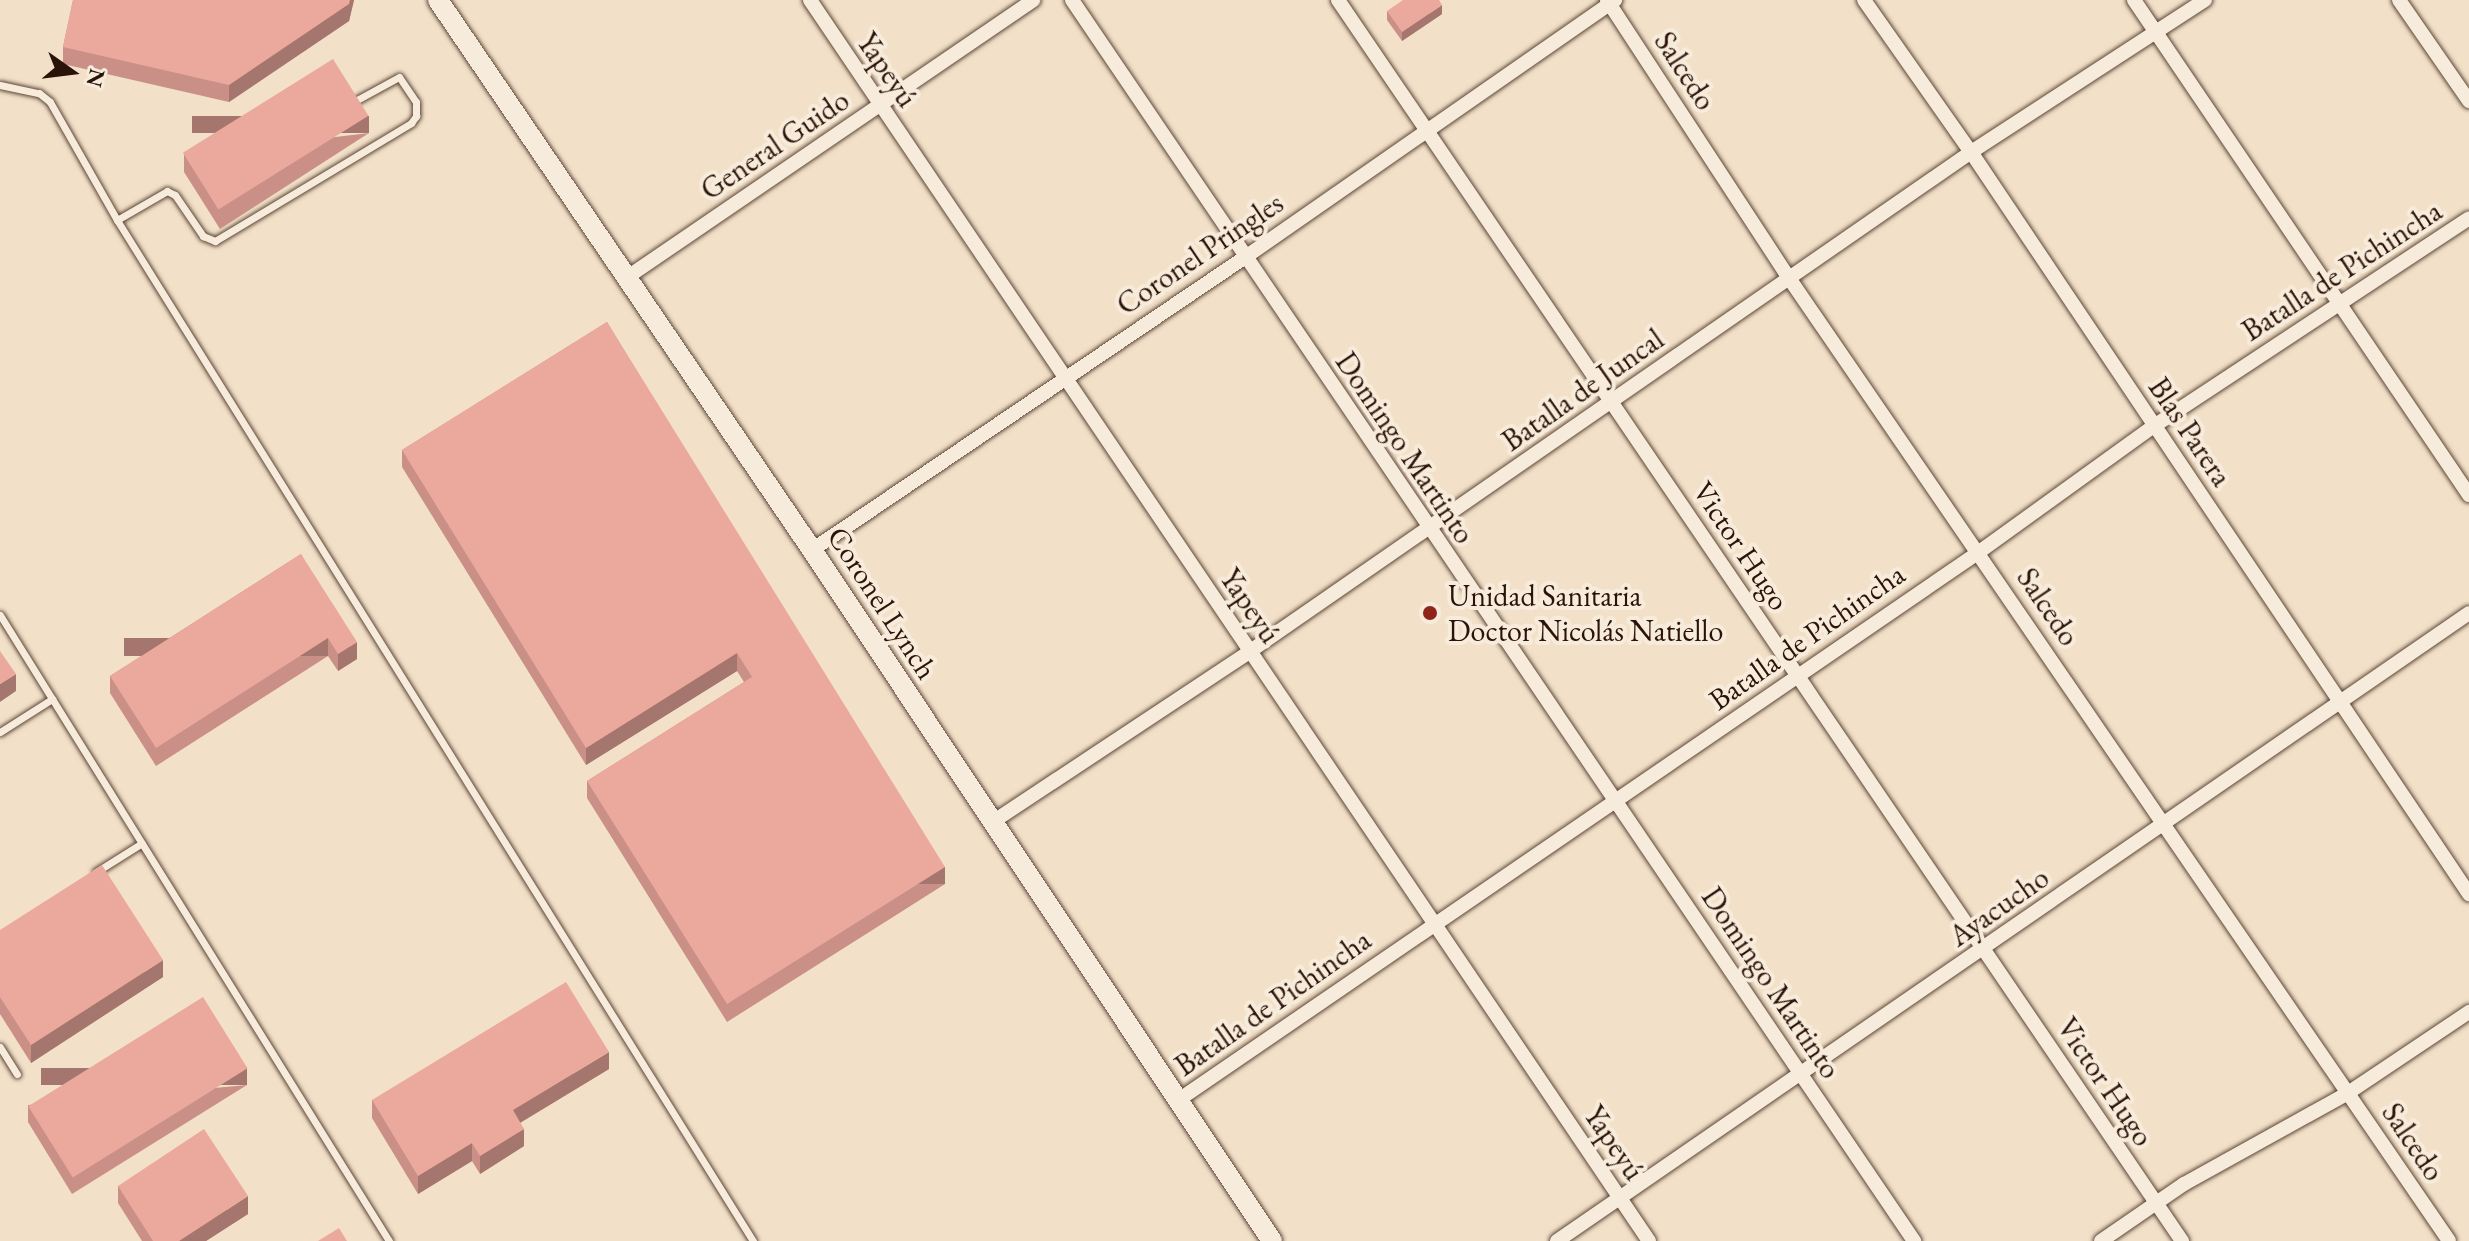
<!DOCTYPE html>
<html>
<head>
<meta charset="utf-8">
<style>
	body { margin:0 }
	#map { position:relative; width:2469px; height:1241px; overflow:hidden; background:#f2e1c8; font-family:"EB Garamond",serif }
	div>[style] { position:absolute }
	.roads { filter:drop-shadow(0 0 2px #5d4639) drop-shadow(0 0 2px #5d4639) }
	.lane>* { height:7px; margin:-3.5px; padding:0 3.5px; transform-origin:3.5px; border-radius:3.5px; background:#f7ecdb }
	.street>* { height:14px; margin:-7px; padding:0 7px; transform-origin:7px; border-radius:7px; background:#f7ecdb }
	.secondary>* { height:20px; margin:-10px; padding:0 10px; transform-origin:10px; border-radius:10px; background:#f7ecdb }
	.wall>* { inset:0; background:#ca9087 }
	.shaded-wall>* { inset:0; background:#a4766e; transform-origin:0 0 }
	.building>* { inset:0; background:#eba89d; transform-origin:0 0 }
	.dots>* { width:22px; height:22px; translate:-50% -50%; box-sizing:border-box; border:4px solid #f7ecdb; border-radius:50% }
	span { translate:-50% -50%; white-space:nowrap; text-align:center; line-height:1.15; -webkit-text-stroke:8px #f7ecdb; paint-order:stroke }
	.street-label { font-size:30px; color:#2b1309 }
	.poi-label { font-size:30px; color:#2b1309 }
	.left { translate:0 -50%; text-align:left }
	.north { position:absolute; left:32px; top:32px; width:80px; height:80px; -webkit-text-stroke:6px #f7ecdb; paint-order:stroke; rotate:104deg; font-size:22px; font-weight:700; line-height:32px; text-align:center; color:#2b1309 }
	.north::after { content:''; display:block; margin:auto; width:28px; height:36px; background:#2b1309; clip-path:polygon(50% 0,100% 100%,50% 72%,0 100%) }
</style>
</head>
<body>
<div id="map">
	<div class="roads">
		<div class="lane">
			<i style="left:0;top:85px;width:40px;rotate:12deg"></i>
			<i style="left:39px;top:93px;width:14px;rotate:39deg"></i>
			<i style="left:50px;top:102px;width:136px;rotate:60.4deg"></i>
			<i style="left:117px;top:220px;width:1203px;rotate:58.08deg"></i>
			<i style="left:117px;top:220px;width:58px;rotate:-30.1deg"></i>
			<i style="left:167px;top:191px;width:9px;rotate:27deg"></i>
			<i style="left:175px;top:195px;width:50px;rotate:55.7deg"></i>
			<i style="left:203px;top:236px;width:13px;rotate:23deg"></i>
			<i style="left:215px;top:241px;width:229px;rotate:-31deg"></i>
			<i style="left:411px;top:123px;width:9px;rotate:-54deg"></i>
			<i style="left:416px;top:116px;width:14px;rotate:-90deg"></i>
			<i style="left:416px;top:102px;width:30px;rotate:-124deg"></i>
			<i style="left:399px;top:77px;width:48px;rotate:151.3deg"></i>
			<i style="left:0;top:615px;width:737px;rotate:58.14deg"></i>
			<i style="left:0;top:732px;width:62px;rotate:-32.4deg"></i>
			<i style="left:96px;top:872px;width:54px;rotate:-32.2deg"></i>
			<i style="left:0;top:1047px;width:32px;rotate:58deg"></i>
		</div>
		<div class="street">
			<i style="left:810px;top:0;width:1498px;rotate:55.94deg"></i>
			<i style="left:1072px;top:0;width:1500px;rotate:55.84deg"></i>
			<i style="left:1338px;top:0;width:1501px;rotate:55.78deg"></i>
			<i style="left:1607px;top:0;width:332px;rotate:56.8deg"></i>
			<i style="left:1789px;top:278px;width:1167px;rotate:55.57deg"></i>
			<i style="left:1864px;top:0;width:186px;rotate:54.9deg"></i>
			<i style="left:1971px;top:152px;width:894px;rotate:56.13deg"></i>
			<i style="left:2134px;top:0;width:598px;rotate:55.91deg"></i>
			<i style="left:2399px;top:0;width:123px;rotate:55.3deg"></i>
			<i style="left:626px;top:278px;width:493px;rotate:-34.3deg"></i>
			<i style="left:812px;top:550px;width:521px;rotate:-34.06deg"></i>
			<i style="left:1244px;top:258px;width:452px;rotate:-34.8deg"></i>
			<i style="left:991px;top:823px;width:310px;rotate:-33.5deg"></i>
			<i style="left:1249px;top:652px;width:878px;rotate:-34.7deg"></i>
			<i style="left:1971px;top:152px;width:279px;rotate:-33deg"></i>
			<i style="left:1177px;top:1101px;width:972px;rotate:-34.39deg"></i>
			<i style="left:1979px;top:552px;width:216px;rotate:-35.8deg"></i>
			<i style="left:2154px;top:426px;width:377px;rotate:-33.4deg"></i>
			<i style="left:1557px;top:1241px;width:1107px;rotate:-34.55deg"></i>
			<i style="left:2101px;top:1241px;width:101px;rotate:-34.5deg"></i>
			<i style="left:2184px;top:1184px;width:188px;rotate:-29deg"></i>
			<i style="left:2348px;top:1093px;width:146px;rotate:-33.8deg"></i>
		</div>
		<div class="secondary">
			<i style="left:438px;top:0;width:665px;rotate:55.78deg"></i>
			<i style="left:812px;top:550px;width:830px;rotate:56.35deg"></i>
		</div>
	</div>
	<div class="wall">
		<i style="clip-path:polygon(73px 0,354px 0,349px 21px,229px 102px,63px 64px,63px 47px)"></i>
		<i style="clip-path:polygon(1387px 11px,1442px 14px,1402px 41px,1387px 20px)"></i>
		<i style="clip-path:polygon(369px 133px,220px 229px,184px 172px,184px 155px)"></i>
		<i style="clip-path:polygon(607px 322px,945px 884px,727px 1022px,587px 798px,587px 781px,744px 682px,737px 671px,586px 765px,402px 467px,402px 450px)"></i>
		<i style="clip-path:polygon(301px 554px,357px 659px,338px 671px,328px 656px,156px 766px,110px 693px,110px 676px)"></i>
		<i style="clip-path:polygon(0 930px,163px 977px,31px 1063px,0 1014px)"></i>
		<i style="clip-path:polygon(609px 1069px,520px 1123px,524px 1146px,480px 1174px,472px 1161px,418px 1194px,372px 1118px,372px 1100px)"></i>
		<i style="clip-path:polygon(247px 1085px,72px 1194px,28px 1122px,28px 1105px)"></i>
		<i style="clip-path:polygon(118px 1186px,248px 1214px,206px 1241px,142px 1241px,118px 1203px)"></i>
	</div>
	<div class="shaded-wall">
		<i style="clip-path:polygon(350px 0,354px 0,349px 21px,229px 102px,229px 85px)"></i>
		<i style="clip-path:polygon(1442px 5px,1442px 14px,1402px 41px,1402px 32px)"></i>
		<i style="left:369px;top:116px;width:17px;height:177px;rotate:90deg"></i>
		<i style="left:328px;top:638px;width:18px;height:204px;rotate:90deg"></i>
		<i style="clip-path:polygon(357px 642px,357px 659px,338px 671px,338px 654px)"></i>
		<i style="clip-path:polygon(737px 653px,737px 671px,586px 765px,586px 748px)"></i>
		<i style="clip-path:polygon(16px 674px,16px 691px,0 702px,0 684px)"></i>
		<i style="left:945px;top:867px;width:17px;height:257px;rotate:90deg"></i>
		<i style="clip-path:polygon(163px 960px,163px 977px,31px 1063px,31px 1045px)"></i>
		<i style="clip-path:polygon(609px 1052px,609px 1069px,513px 1127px,513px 1110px)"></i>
		<i style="left:247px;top:1068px;width:17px;height:206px;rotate:90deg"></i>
		<i style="clip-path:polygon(524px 1129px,524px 1146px,480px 1174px,480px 1156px)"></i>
		<i style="clip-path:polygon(472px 1143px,472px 1161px,418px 1194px,418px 1176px)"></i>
		<i style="clip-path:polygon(248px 1196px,248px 1214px,206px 1241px,179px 1241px)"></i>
	</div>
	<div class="building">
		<i style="clip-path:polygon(73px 0,350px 0,349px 4px,229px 85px,63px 47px)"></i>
		<i style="clip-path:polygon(1403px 0,1439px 0,1442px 5px,1402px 32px,1387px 11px)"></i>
		<i style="left:333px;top:59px;width:67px;height:177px;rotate:58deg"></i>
		<i style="clip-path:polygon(607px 322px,945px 867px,727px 1004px,587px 781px,752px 677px,737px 653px,586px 748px,402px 450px)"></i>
		<i style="clip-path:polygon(301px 554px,357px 642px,338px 654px,328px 638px,156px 748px,110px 676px)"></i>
		<i style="clip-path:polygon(0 651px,16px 674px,0 684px)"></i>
		<i style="clip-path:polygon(102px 865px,163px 960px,31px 1045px,0 997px,0 930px)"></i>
		<i style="clip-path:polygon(566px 982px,609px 1052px,513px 1110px,524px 1129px,480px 1156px,472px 1143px,418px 1176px,372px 1100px)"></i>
		<i style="left:203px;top:997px;width:84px;height:206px;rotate:58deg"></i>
		<i style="clip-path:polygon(204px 1129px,248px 1196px,179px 1241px,153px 1241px,118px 1186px)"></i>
		<i style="clip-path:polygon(339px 1228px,347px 1241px,318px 1241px)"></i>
	</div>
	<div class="dots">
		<i style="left:1430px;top:613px;background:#8f2418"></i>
	</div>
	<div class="street-label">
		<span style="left:887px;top:70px;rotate:56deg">Yapeyú</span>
		<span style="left:1685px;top:71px;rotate:57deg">Salcedo</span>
		<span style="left:775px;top:145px;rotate:-34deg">General Guido</span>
		<span style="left:1200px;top:254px;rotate:-34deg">Coronel Pringles</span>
		<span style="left:2342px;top:271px;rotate:-33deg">Batalla de Pichincha</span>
		<span style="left:1583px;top:390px;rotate:-35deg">Batalla de Juncal</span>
		<span style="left:2190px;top:432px;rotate:56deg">Blas Parera</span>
		<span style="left:1405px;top:448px;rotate:56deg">Domingo Martinto</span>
		<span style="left:1741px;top:546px;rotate:56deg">Victor Hugo</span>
		<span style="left:882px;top:603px;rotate:57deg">Coronel Lynch</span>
		<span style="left:1250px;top:606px;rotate:56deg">Yapeyú</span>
		<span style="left:2048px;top:607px;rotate:56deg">Salcedo</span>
		<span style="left:1807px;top:637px;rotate:-35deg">Batalla de Pichincha</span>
		<span style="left:1999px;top:907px;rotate:-35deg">Ayacucho</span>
		<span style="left:1771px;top:983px;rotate:56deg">Domingo Martinto</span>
		<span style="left:1273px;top:1003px;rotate:-35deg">Batalla de Pichincha</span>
		<span style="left:2105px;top:1082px;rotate:56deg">Victor Hugo</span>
		<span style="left:2413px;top:1142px;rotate:56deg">Salcedo</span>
		<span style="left:1614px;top:1143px;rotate:56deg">Yapeyú</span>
	</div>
	<div class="poi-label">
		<span class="left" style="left:1448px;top:613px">Unidad Sanitaria<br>Doctor Nicolás Natiello</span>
	</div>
	<div class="north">N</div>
</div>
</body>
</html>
